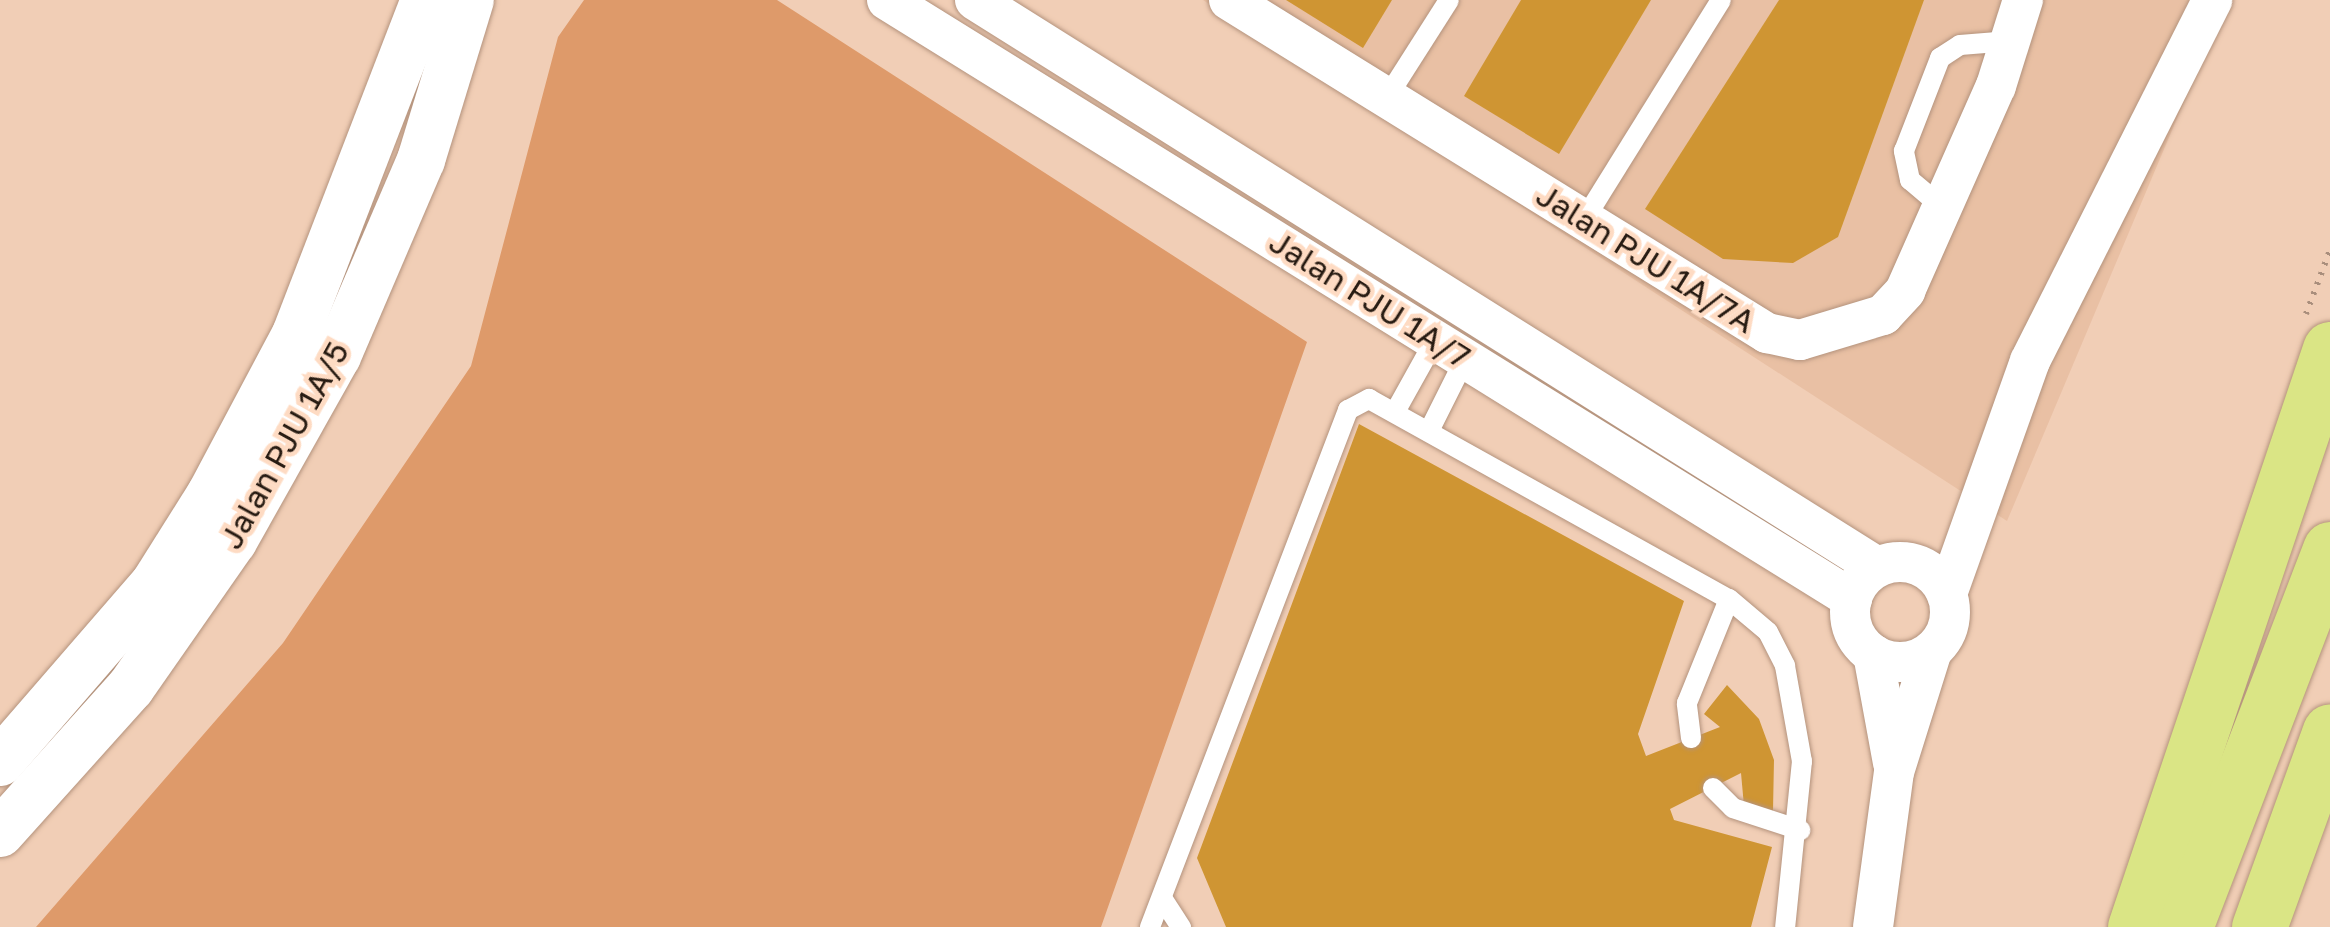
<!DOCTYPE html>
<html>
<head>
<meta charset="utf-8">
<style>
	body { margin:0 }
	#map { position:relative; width:2330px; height:927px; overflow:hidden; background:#f1ceb6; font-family:"Golos Text",sans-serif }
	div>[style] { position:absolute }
	.built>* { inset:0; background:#e9c0a4 }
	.green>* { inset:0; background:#de9a6a }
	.building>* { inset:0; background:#cf9533 }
	.path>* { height:6px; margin-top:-3px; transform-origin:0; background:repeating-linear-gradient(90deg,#a98e7c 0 2.5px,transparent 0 10.5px) }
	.roads { filter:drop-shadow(0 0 2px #b4937d) drop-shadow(0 0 2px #b4937d) }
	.service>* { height:20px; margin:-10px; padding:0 10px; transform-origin:10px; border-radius:10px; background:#fff }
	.minor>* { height:40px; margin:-20px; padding:0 20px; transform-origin:20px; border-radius:20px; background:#fff }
	.minor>.ring { margin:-20px; padding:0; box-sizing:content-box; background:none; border:40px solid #fff; border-radius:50% }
	.tertiary>* { height:48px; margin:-24px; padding:0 24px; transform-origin:24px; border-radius:24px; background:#fff }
	.primary>* { height:55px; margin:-27.5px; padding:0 27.5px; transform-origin:27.5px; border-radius:27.5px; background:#dae585 }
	span { translate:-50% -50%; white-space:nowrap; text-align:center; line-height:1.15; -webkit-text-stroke:9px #fedbc3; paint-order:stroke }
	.street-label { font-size:32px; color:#271b12 }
</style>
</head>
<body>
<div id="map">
	<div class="built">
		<i style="clip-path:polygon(1203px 0,2227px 0,2007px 521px)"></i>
	</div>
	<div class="green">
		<i style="clip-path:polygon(584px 0,777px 0,1307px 342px,1101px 927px,36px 927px,283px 643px,471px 366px,558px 37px)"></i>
	</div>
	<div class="building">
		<i style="clip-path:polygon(1286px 0,1392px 0,1363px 48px)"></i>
		<i style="clip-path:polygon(1521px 0,1651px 0,1559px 154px,1464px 96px)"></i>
		<i style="clip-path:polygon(1779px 0,1924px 0,1838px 237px,1793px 263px,1723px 259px,1645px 209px)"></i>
		<i style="clip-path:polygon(1359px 424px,1684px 601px,1638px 734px,1646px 756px,1720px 727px,1704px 714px,1727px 685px,1759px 719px,1774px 760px,1773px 811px,1744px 806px,1741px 773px,1670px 809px,1674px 820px,1772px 847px,1751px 927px,1226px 927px,1197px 858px)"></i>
	</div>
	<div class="path">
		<i style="left:2306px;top:314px;width:68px;rotate:-69.4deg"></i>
	</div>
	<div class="roads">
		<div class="service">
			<i style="left:1386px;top:99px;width:117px;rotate:-57.5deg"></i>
			<i style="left:1942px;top:207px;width:42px;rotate:-139.8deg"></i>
			<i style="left:1910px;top:180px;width:30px;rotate:-102deg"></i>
			<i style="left:1904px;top:151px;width:100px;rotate:-68.8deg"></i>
			<i style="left:1940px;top:58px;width:24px;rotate:-33deg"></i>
			<i style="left:1960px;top:45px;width:50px;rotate:-4.6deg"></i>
			<i style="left:1584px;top:220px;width:259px;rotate:-58.1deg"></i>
			<i style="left:1395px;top:412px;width:82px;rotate:-60.9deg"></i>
			<i style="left:1430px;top:429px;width:78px;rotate:-63.4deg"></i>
			<i style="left:1691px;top:738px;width:35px;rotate:-97deg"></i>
			<i style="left:1687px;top:703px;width:112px;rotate:-68deg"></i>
			<i style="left:1713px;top:788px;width:28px;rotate:45deg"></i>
			<i style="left:1733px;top:808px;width:71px;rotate:18.2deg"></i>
			<i style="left:1162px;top:898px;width:35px;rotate:57deg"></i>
			<i style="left:1150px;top:927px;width:554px;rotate:-69.04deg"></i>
			<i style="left:1348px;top:410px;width:24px;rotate:-28deg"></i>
			<i style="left:1369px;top:399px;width:412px;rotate:29.1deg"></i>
			<i style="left:1729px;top:599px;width:51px;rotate:40.2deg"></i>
			<i style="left:1768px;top:632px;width:38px;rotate:63deg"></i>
			<i style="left:1785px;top:666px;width:97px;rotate:79.9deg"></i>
			<i style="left:1802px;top:761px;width:167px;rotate:95.8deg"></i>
		</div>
		<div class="minor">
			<i style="left:887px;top:0;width:1136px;rotate:31.83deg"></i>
			<i style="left:975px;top:0;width:1065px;rotate:32.15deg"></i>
			<i style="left:1229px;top:0;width:633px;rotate:31.76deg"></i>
			<i style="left:1767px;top:333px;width:34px;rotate:12deg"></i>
			<i style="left:1800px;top:340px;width:87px;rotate:-16.8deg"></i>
			<i style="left:1883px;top:315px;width:33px;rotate:-47deg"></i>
			<i style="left:1905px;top:291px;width:224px;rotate:-66.1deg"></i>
			<i style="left:1996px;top:86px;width:90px;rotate:-72.6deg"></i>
			<i class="ring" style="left:1850px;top:562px;width:60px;height:60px"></i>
			<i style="left:1947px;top:594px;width:247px;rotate:-70.4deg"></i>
			<i style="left:2030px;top:361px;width:404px;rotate:-63.2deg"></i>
			<i style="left:1873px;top:654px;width:111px;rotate:79.6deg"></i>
			<i style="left:1873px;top:927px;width:156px;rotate:-82.3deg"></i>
			<i style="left:1894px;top:772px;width:127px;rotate:-72.6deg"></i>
		</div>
		<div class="tertiary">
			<i style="left:0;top:762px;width:237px;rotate:-49.1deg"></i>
			<i style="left:155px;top:583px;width:105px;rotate:-57.8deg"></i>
			<i style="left:211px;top:494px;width:181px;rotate:-62deg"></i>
			<i style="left:296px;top:334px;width:358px;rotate:-68.9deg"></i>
			<i style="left:0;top:833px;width:196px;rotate:-48.1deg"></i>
			<i style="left:131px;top:687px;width:178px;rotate:-55.1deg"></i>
			<i style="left:233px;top:541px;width:212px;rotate:-60.7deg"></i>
			<i style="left:337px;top:356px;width:213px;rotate:-66.8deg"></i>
			<i style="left:421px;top:160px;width:167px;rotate:-73deg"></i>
		</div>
		<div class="primary">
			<i style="left:2135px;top:927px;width:610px;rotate:-71.36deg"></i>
			<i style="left:2185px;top:927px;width:405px;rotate:-69deg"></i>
			<i style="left:2259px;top:927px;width:208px;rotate:-70.1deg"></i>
		</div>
	</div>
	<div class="street-label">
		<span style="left:1646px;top:258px;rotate:32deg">Jalan PJU 1A/7A</span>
		<span style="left:1370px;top:299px;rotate:32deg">Jalan PJU 1A/7</span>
		<span style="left:284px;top:445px;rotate:-61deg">Jalan PJU 1A/5</span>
	</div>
</div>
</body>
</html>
